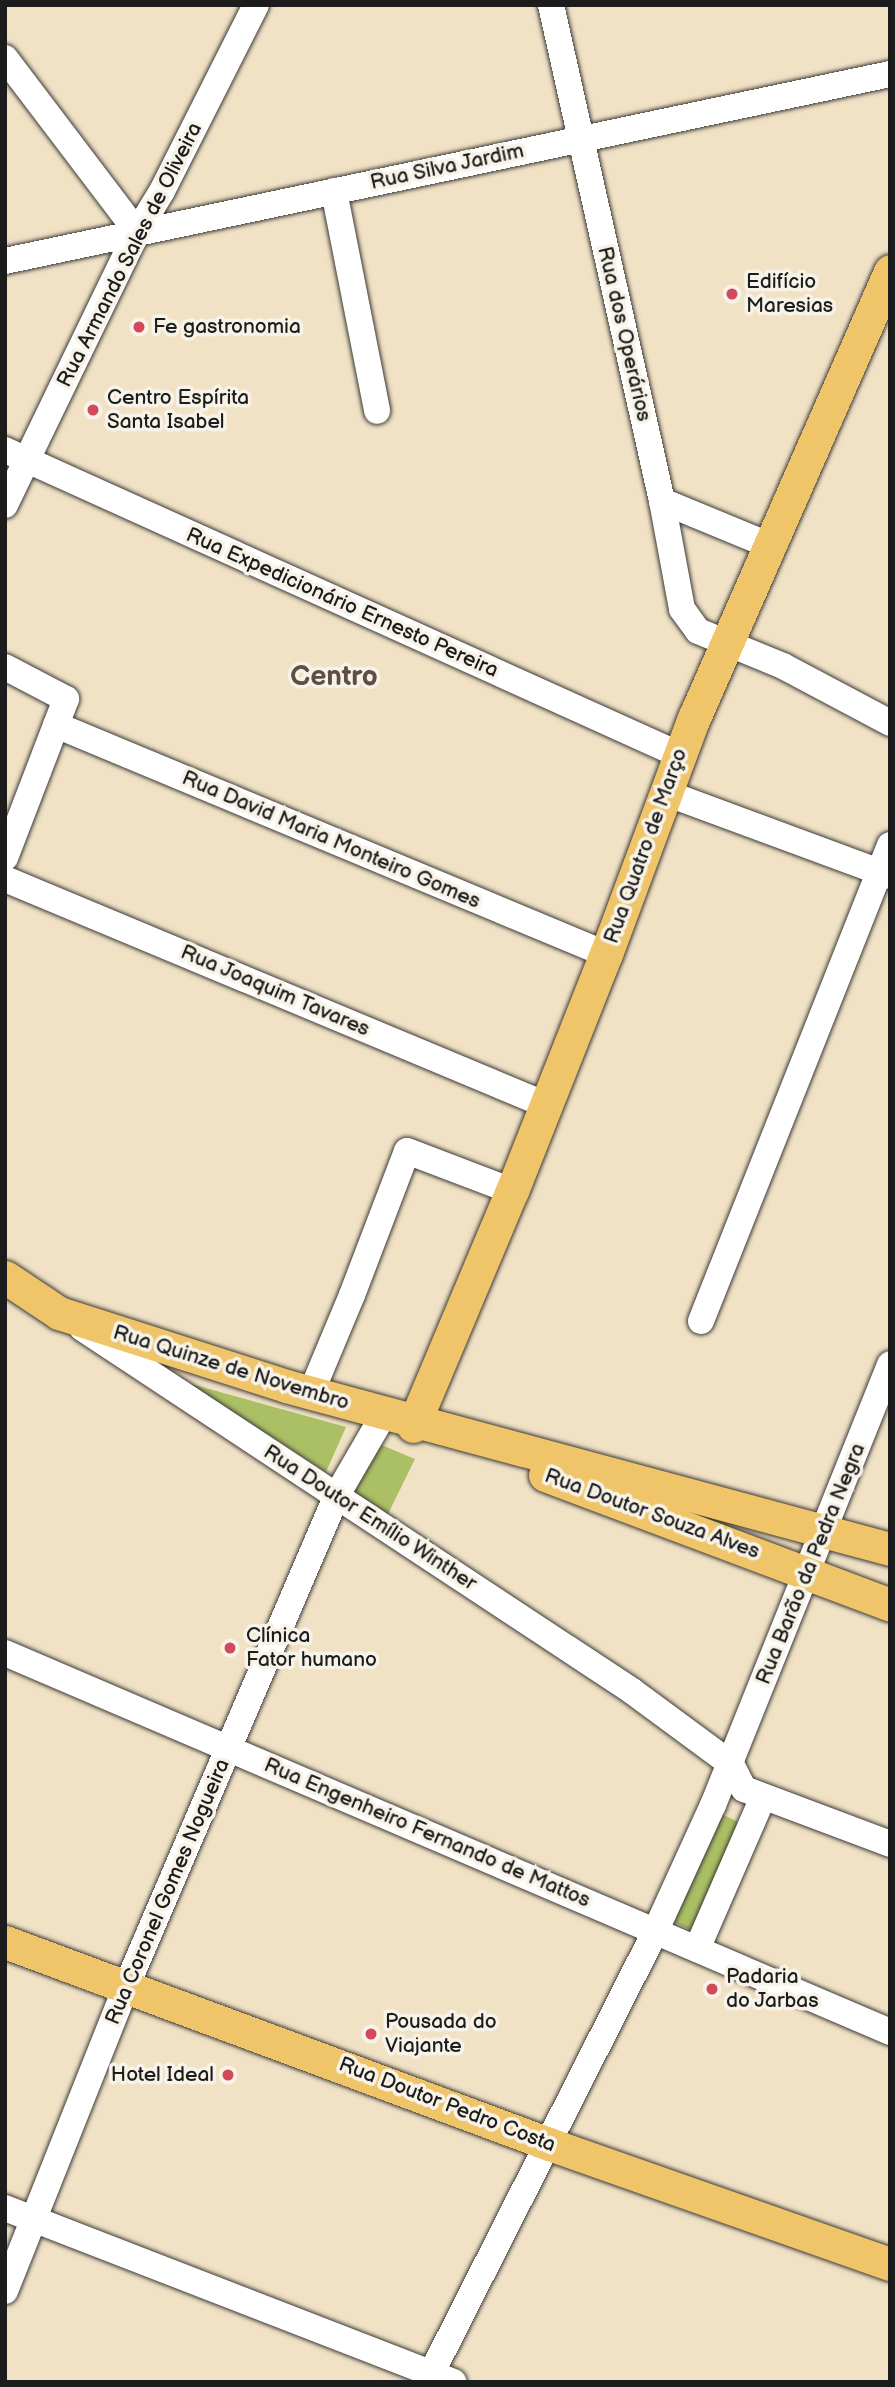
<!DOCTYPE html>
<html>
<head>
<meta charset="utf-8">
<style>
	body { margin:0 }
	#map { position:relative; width:895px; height:2387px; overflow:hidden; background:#f1e2c6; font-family:"Balsamiq Sans",sans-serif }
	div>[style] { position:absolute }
	.green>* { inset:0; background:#abc065; transform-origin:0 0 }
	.roads { filter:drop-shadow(0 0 2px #3c3a36) drop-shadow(0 0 2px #3c3a36) }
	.minor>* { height:26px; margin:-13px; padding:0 13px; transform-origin:13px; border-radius:13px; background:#fff }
	.major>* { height:33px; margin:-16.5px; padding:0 16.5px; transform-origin:16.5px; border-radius:16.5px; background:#f0c469 }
	.dots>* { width:19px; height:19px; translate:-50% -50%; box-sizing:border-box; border:4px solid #f7f3e8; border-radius:50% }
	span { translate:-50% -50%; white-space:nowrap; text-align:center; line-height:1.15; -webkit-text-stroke:7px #f7f3e8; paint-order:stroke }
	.street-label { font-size:21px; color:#1c1c1c }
	.poi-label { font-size:21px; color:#1c1c1c }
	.left { translate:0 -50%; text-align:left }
	.right { translate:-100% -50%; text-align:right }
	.district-label { font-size:28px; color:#604e44; font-weight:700 }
	.frame { position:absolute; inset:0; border:7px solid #1c1c1c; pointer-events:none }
</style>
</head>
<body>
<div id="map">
	<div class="green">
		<i style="clip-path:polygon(188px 1383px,346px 1427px,326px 1472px)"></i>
		<i style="clip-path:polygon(372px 1441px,415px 1459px,387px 1516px,345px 1489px)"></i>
		<i style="left:715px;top:1811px;width:29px;height:118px;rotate:25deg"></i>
	</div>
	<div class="roads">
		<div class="minor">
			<i style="left:551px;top:5px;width:508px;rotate:77.39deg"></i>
			<i style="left:662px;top:501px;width:110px;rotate:79.5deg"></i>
			<i style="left:682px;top:609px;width:27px;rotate:54deg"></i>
			<i style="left:698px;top:631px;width:92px;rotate:22.4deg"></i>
			<i style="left:783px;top:666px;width:121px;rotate:28deg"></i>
			<i style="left:5px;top:58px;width:218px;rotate:52.8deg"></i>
			<i style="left:334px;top:191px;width:224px;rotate:78.9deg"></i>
			<i style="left:5px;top:261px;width:905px;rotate:-11.93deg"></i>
			<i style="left:5px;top:450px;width:741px;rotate:24.32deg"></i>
			<i style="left:662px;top:501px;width:116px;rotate:22.4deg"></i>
			<i style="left:5px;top:505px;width:303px;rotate:-64.2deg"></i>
			<i style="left:137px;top:232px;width:48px;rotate:-58.6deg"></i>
			<i style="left:162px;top:191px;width:208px;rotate:-63.2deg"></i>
			<i style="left:5px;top:667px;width:69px;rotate:27.7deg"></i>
			<i style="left:66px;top:699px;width:170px;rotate:111deg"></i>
			<i style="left:56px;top:725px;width:596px;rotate:22.61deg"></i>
			<i style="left:666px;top:793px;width:239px;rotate:20.3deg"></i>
			<i style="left:5px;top:879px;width:584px;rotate:22.66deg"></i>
			<i style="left:701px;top:1321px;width:512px;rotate:-68.34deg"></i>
			<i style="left:82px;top:1328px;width:659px;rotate:33.42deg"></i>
			<i style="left:632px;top:1691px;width:123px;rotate:36.4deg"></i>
			<i style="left:311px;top:1393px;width:106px;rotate:-67.3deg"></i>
			<i style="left:352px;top:1295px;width:154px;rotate:-69.1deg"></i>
			<i style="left:407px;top:1151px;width:112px;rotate:20.9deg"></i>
			<i style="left:5px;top:1653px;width:963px;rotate:23.18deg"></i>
			<i style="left:731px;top:1764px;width:28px;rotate:63deg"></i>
			<i style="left:744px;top:1789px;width:156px;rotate:20.6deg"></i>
			<i style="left:697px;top:1949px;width:166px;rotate:-66.5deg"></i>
			<i style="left:5px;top:2208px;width:481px;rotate:21.2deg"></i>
			<i style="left:5px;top:2291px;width:329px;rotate:-68.3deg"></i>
			<i style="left:127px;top:1985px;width:533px;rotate:-66.8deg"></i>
			<i style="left:337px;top:1495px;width:94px;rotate:-59.9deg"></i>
			<i style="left:427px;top:2382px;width:504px;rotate:-63.13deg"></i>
			<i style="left:655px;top:1932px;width:140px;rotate:-65.5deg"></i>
			<i style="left:713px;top:1805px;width:475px;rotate:-68.1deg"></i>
		</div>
		<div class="major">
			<i style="left:5px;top:1277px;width:65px;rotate:33.7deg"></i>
			<i style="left:59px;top:1313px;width:238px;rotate:17.8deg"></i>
			<i style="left:286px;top:1386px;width:626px;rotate:15.1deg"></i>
			<i style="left:413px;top:1426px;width:255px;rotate:-67.2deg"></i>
			<i style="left:512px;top:1191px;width:255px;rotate:-68.4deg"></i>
			<i style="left:606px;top:954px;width:252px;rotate:-69.6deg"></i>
			<i style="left:694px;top:718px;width:488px;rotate:-66.3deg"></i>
			<i style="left:545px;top:1475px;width:369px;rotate:20.6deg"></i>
			<i style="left:5px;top:1942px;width:580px;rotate:20.37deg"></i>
			<i style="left:549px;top:2144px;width:361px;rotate:19.4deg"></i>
		</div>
	</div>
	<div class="dots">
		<i style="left:732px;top:294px;background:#d1495b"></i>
		<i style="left:139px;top:327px;background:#d1495b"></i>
		<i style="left:93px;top:410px;background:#d1495b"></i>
		<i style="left:230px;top:1648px;background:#d1495b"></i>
		<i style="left:712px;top:1989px;background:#d1495b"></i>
		<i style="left:371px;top:2034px;background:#d1495b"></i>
		<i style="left:228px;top:2075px;background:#d1495b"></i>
	</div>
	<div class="street-label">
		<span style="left:447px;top:167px;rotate:-12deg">Rua Silva Jardim</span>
		<span style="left:130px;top:255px;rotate:-63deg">Rua Armando Sales de Oliveira</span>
		<span style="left:624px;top:334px;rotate:77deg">Rua dos Operários</span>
		<span style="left:342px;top:603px;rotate:24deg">Rua Expedicionário Ernesto Pereira</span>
		<span style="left:331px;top:840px;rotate:23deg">Rua David Maria Monteiro Gomes</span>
		<span style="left:646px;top:846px;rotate:-70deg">Rua Quatro de Março</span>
		<span style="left:275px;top:991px;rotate:23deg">Rua Joaquim Tavares</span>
		<span style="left:231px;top:1368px;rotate:17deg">Rua Quinze de Novembro</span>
		<span style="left:652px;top:1514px;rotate:20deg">Rua Doutor Souza Alves</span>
		<span style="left:370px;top:1518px;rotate:33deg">Rua Doutor Emílio Winther</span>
		<span style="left:811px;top:1564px;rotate:-68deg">Rua Barão da Pedra Negra</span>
		<span style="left:427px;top:1833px;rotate:23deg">Rua Engenheiro Fernando de Mattos</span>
		<span style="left:168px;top:1892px;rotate:-67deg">Rua Coronel Gomes Nogueira</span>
		<span style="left:447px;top:2105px;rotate:21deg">Rua Doutor Pedro Costa</span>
	</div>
	<div class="poi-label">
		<span class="left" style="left:746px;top:294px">Edifício<br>Maresias</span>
		<span class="left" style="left:153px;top:327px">Fe gastronomia</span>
		<span class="left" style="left:107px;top:410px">Centro Espírita<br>Santa Isabel</span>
		<span class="left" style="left:246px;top:1648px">Clínica<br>Fator humano</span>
		<span class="left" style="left:726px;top:1989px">Padaria<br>do Jarbas</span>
		<span class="left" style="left:385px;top:2034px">Pousada do<br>Viajante</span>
		<span class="right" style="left:214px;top:2075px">Hotel Ideal</span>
	</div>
	<div class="district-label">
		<span style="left:334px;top:677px">Centro</span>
	</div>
	<div class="frame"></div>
</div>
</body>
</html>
